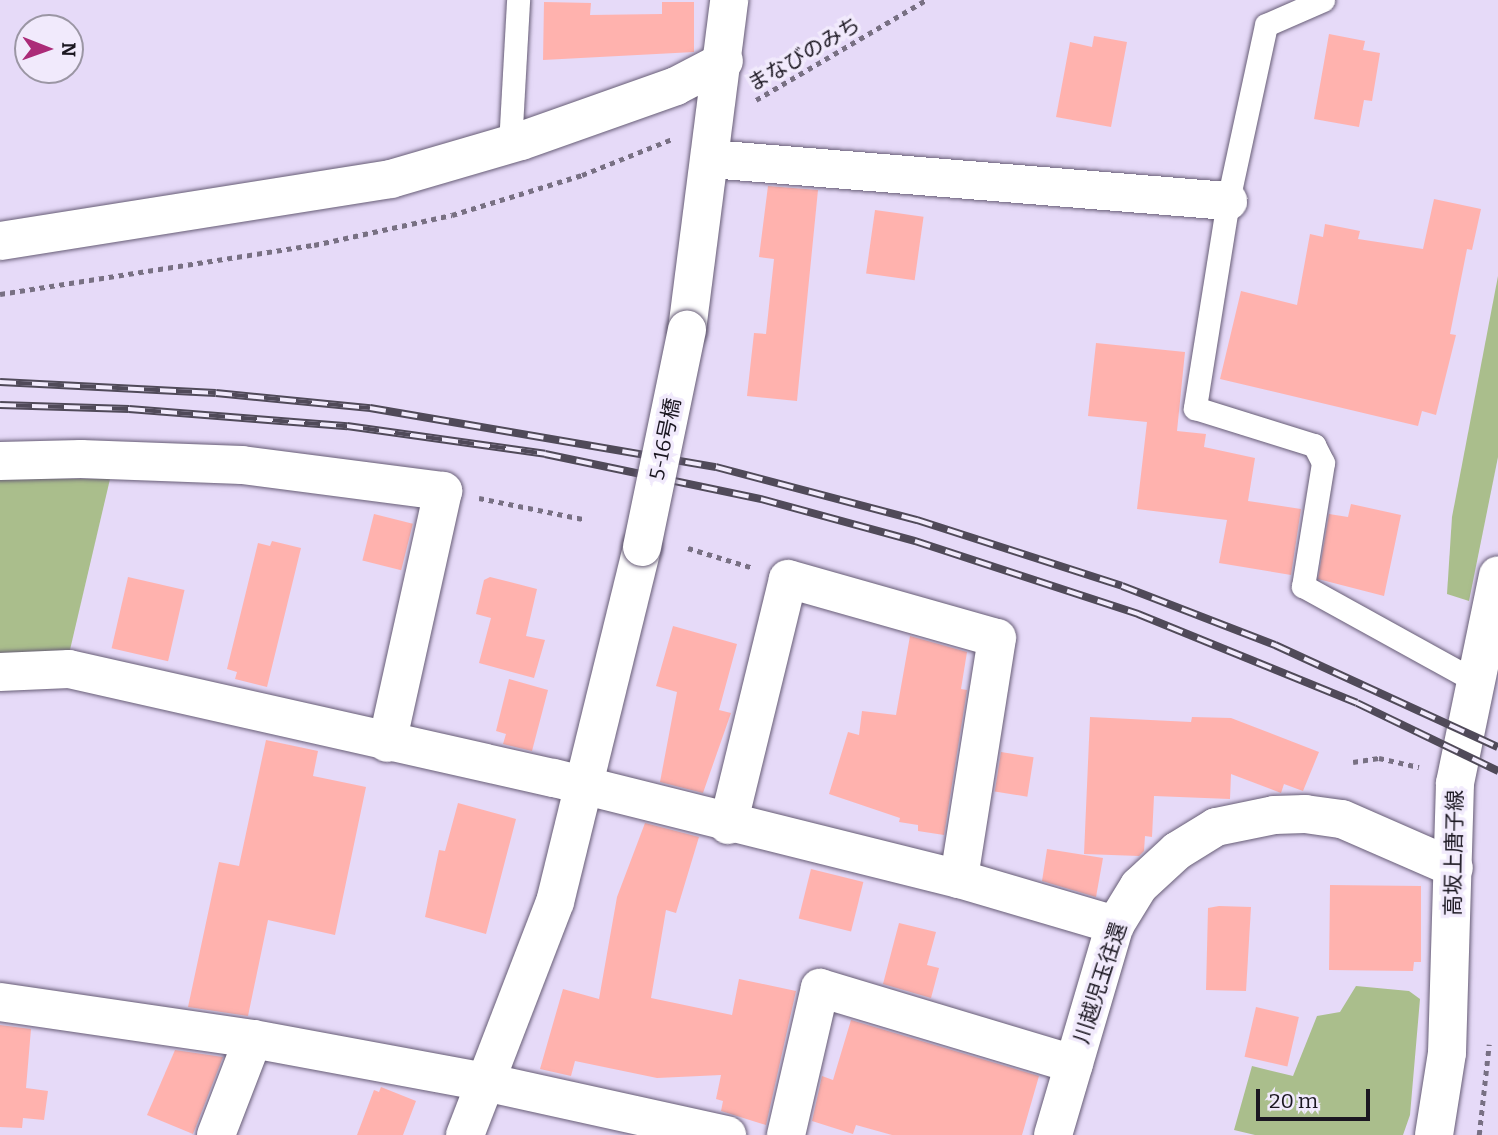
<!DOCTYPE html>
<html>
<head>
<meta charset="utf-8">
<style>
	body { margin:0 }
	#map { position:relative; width:1498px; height:1135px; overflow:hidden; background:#e6daf8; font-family:Bitter,"Noto Sans JP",serif }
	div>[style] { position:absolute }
	.green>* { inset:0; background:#aabe8c }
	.building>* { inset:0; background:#ffb2ae; transform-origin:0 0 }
	.path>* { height:4.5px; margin-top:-2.25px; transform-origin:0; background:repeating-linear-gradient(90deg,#787083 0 5px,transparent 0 10px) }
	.roads { filter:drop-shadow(0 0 2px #675d76) drop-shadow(0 0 2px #675d76) }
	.lane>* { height:23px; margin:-11.5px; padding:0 11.5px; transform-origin:11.5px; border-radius:11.5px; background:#fff }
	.street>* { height:38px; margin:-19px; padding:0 19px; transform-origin:19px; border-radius:19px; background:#fff }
	.secondary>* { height:38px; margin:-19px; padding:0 19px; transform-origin:19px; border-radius:19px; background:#fff }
	.rail>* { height:8px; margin-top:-4px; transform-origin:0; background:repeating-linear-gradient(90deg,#f1eafc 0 16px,#504a59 0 32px); box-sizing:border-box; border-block:2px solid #504a59 }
	.bridges { filter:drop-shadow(0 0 2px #675d76) drop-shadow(0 0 2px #675d76) }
	.street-bridge>* { height:38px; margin:-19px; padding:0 19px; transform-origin:19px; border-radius:19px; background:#fff }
	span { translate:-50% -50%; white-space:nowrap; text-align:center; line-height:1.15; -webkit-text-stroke:7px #f1eafc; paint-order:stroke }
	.street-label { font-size:21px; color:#1b1721 }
	.north { position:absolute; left:14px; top:14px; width:70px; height:70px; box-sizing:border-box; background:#f1eafc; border:2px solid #9b96a4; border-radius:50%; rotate:91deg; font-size:19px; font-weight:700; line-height:28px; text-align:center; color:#1b1721 }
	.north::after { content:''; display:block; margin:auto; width:24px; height:32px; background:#ab2b78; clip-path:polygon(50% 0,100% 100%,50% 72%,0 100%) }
	.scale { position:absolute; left:1256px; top:1089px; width:114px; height:32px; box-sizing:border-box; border:4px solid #1b1721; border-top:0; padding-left:9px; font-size:21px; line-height:24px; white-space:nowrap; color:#1b1721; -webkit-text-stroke:5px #f1eafc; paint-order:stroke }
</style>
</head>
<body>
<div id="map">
	<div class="green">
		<i style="clip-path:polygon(1498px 276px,1498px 457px,1469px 601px,1447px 594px,1452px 517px)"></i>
		<i style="clip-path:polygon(0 478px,110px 479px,69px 654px,0 655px)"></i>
		<i style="clip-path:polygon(1356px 986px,1409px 991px,1420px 999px,1410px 1115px,1403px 1135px,1255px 1135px,1234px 1130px,1252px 1066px,1293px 1076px,1317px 1016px,1340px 1012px)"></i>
	</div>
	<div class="building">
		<i style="clip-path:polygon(544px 2px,591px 3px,590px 15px,662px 14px,662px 2px,694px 2px,694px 52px,543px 60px)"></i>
		<i style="clip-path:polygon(1329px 34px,1365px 41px,1363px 50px,1380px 53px,1372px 101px,1364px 100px,1359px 127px,1314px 119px)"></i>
		<i style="clip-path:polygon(1094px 36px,1127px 42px,1111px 127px,1056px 117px,1070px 42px,1092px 47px)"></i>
		<i style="clip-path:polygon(768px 186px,818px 190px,797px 401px,747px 396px,754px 333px,766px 334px,774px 259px,759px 257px)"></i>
		<i style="clip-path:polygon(1434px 199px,1481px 209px,1472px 250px,1467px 249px,1450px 334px,1456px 335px,1436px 415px,1422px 411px,1418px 426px,1220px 379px,1241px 291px,1297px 305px,1310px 234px,1323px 237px,1325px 224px,1360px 231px,1358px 239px,1423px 249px)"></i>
		<i style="left:875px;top:210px;width:49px;height:64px;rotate:8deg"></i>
		<i style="clip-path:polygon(1096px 343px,1185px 352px,1177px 431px,1206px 434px,1204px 447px,1255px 458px,1248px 501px,1301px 509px,1291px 575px,1219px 563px,1227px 520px,1137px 509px,1147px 422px,1088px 416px)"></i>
		<i style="clip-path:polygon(1351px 504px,1401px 515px,1384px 596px,1318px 579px,1329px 514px,1348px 517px)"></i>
		<i style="left:374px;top:514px;width:40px;height:48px;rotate:14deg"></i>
		<i style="clip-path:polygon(272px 541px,301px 548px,267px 687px,235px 679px,237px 672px,227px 669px,258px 543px,270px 546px)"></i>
		<i style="left:128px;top:577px;width:58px;height:73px;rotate:13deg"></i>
		<i style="clip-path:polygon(490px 577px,537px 589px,526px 636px,545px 640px,534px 678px,479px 663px,491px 618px,476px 614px,484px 580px)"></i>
		<i style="clip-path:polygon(673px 626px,737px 644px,719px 710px,731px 713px,703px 793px,660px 782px,677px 692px,656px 686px)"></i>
		<i style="clip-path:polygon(910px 636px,967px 652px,961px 689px,967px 690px,944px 835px,918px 831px,918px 825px,899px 822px,900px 818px,829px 794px,848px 732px,859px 735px,862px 711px,896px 715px)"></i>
		<i style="clip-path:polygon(509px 679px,548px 690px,532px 751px,503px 744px,506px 734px,496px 731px)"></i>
		<i style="clip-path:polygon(1090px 717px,1191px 722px,1192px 717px,1231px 718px,1319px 752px,1303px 791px,1284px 784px,1281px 793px,1231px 774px,1230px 799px,1154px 796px,1152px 837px,1145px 836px,1144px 851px,1139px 856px,1084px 854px)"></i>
		<i style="clip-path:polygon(266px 740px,318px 751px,313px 776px,366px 787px,335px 935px,268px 920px,248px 1016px,188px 1007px,219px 862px,239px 866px)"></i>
		<i style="left:1001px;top:752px;width:33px;height:40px;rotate:9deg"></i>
		<i style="clip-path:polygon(458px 803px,516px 819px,486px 934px,425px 917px,439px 850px,445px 851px)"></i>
		<i style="clip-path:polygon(645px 823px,699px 837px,676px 913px,666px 910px,651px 998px,732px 1015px,739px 979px,796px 991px,766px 1125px,721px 1111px,723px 1101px,716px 1099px,721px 1075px,657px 1078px,575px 1061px,571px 1076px,540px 1069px,563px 989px,599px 999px,617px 897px)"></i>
		<i style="clip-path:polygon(1047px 849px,1103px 858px,1096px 897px,1042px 881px)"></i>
		<i style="left:811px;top:869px;width:54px;height:51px;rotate:14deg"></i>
		<i style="clip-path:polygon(1330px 885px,1421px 886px,1421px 962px,1414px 962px,1413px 971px,1329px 970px)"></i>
		<i style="clip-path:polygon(1219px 906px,1251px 907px,1246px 991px,1206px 990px,1208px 908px)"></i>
		<i style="clip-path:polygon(899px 923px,936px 932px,927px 965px,939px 968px,931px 998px,883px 984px)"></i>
		<i style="left:1256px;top:1007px;width:44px;height:51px;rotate:13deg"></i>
		<i style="clip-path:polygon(851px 1020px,1039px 1076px,1022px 1135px,892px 1135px,856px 1125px,853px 1134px,812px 1121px,822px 1076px,833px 1080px)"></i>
		<i style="clip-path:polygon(0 1025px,31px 1029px,26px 1088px,48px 1091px,44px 1120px,23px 1118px,22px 1128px,0 1127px)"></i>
		<i style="clip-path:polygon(175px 1050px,223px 1057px,193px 1134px,147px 1115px)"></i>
		<i style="clip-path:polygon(381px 1087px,416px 1101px,403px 1135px,357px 1135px,374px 1090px,379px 1092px)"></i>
	</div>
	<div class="path">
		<i style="left:756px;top:100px;width:197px;rotate:-30.5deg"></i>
		<i style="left:0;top:294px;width:318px;rotate:-8.9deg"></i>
		<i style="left:314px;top:245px;width:141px;rotate:-12.3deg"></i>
		<i style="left:452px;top:215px;width:136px;rotate:-17.1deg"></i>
		<i style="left:582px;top:175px;width:97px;rotate:-21.8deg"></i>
		<i style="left:479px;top:498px;width:106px;rotate:11.4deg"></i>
		<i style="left:688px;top:548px;width:69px;rotate:16.9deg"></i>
		<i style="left:1353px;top:762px;width:26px;rotate:-9deg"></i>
		<i style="left:1379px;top:758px;width:41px;rotate:12.7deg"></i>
		<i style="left:1479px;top:1135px;width:91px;rotate:-83.7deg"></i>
	</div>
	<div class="roads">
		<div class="lane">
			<i style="left:1323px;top:0;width:62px;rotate:156.3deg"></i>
			<i style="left:1266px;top:25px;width:180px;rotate:102.2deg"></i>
			<i style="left:1228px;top:201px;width:210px;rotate:99.1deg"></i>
			<i style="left:1195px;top:408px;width:125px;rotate:17.3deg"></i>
			<i style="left:1314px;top:445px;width:20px;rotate:63deg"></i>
			<i style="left:1323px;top:463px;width:125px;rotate:99.2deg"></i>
			<i style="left:1303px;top:586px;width:196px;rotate:28.9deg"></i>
			<i style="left:510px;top:145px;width:145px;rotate:-86.8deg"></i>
		</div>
		<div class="street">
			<i style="left:710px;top:159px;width:520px;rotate:4.64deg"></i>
			<i style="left:0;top:241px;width:396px;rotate:-9deg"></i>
			<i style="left:391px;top:179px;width:135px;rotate:-16.3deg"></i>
			<i style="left:521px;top:141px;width:164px;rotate:-19.5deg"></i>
			<i style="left:676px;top:86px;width:54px;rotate:-27.5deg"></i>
			<i style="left:687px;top:330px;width:333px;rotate:-82.7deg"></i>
			<i style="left:0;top:461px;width:81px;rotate:-1.4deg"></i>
			<i style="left:81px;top:459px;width:161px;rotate:2.1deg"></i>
			<i style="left:242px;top:465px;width:203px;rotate:7.4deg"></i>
			<i style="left:443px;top:491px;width:258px;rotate:102.5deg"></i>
			<i style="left:0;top:672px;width:69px;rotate:-2.5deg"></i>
			<i style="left:69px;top:669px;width:497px;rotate:12.7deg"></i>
			<i style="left:554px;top:778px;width:417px;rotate:14deg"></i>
			<i style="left:959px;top:879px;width:163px;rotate:16.4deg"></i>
			<i style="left:728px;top:825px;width:253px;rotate:-76.3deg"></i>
			<i style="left:788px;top:579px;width:217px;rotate:15.8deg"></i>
			<i style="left:997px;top:638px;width:244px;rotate:99deg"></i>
			<i style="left:0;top:1002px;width:256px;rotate:8.3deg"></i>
			<i style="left:253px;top:1039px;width:236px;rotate:10.5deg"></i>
			<i style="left:485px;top:1082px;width:248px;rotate:12.4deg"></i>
			<i style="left:216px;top:1135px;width:103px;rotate:-68.9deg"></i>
			<i style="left:786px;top:1135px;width:151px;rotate:-77deg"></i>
			<i style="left:820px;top:988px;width:265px;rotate:16.7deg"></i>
			<i style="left:1053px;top:1135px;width:219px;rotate:-73.6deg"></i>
			<i style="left:1115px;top:925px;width:46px;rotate:-58.4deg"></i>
			<i style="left:1139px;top:886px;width:52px;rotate:-42.6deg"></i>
			<i style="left:1177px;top:851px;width:46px;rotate:-31.6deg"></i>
			<i style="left:1216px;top:827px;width:59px;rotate:-11.7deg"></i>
			<i style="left:1274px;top:815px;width:31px;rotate:-2deg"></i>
			<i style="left:1305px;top:814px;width:37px;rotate:8deg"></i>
			<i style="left:1342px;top:819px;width:122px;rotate:23.6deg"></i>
		</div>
		<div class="secondary">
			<i style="left:465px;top:1135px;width:250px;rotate:-68.9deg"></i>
			<i style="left:555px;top:902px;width:366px;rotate:-76.2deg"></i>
			<i style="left:1434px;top:1135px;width:83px;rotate:-81deg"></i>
			<i style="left:1447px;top:1053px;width:270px;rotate:-88.3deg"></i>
			<i style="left:1455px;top:783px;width:212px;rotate:-78.3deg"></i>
		</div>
	</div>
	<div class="rail">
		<i style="left:0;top:382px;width:216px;rotate:2.9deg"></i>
		<i style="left:216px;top:393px;width:155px;rotate:5.6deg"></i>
		<i style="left:370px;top:408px;width:351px;rotate:9.7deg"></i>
		<i style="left:716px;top:467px;width:208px;rotate:14.8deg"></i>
		<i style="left:917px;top:520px;width:215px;rotate:17.8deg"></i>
		<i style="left:1122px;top:586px;width:164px;rotate:21.1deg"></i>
		<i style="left:1275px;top:645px;width:245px;rotate:24.6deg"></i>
		<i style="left:0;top:405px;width:129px;rotate:1.8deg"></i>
		<i style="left:129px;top:409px;width:219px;rotate:4.5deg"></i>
		<i style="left:347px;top:426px;width:200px;rotate:8deg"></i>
		<i style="left:545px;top:454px;width:221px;rotate:11.8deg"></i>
		<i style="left:761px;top:499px;width:160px;rotate:15.3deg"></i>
		<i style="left:915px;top:541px;width:235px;rotate:18.1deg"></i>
		<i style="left:1138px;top:614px;width:236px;rotate:22.1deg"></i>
		<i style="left:1357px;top:703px;width:157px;rotate:25.7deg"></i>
	</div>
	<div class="bridges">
		<div class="street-bridge">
			<i style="left:642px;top:547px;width:222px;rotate:-78.3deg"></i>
		</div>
	</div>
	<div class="street-label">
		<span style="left:804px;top:54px;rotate:-30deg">まなびのみち</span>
		<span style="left:665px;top:439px;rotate:-78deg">5-16号橋</span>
		<span style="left:1454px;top:853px;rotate:-89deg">高坂上唐子線</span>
		<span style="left:1100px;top:983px;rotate:-72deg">川越児玉往還</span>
	</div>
	<div class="north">N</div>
	<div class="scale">20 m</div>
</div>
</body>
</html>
